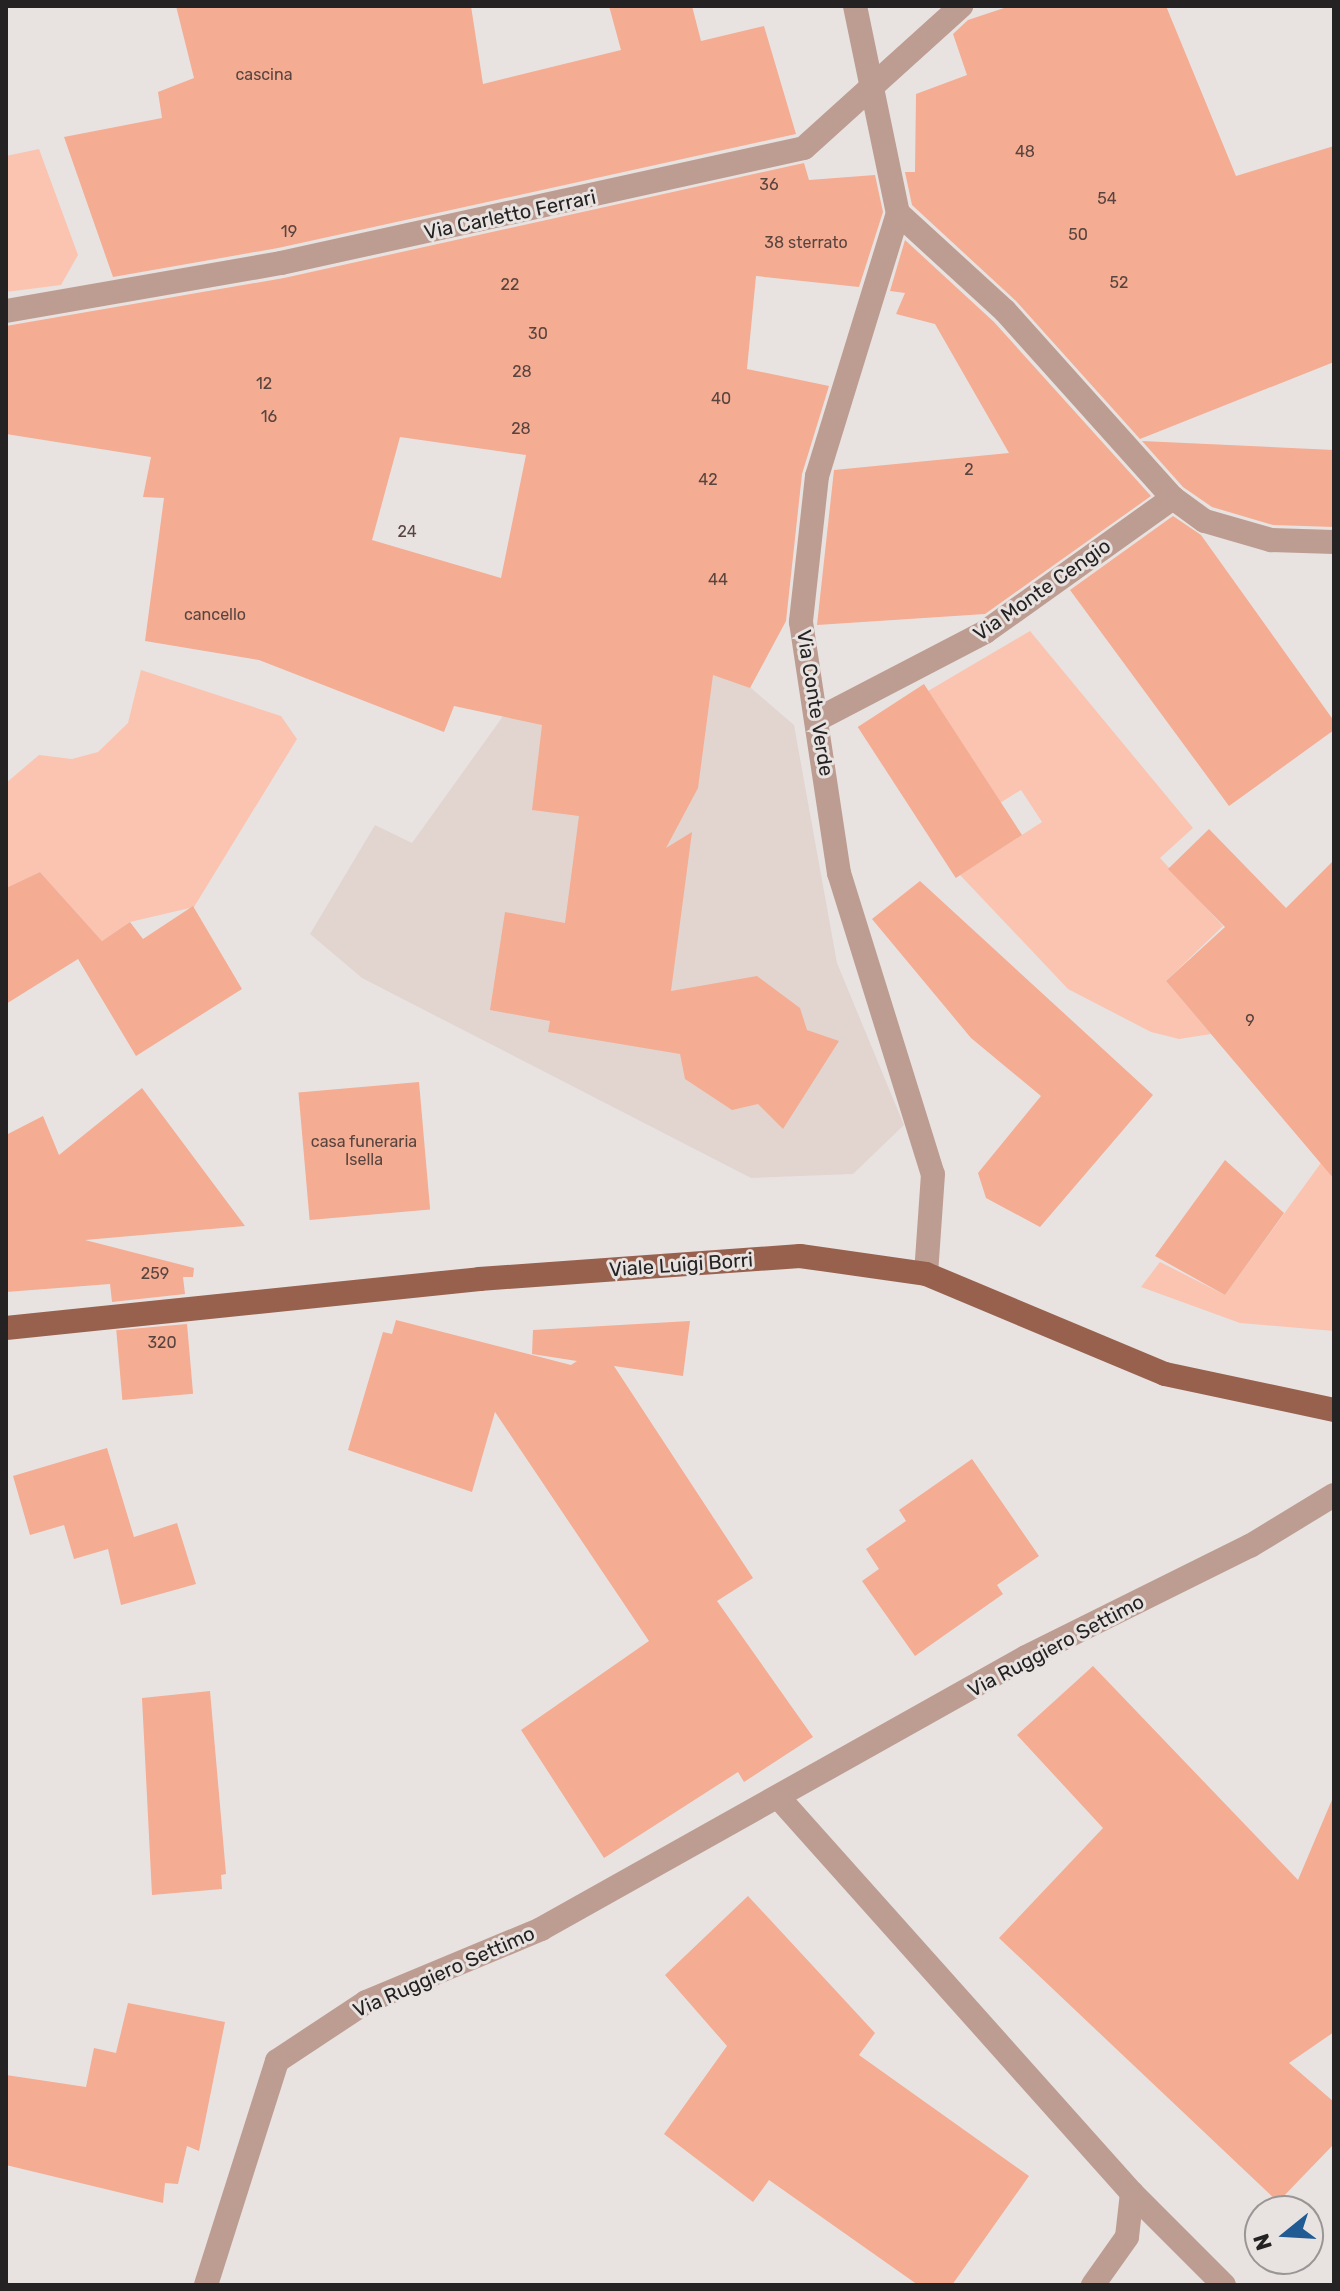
<!DOCTYPE html>
<html>
<head>
<meta charset="utf-8">
<style>
	body { margin:0 }
	#map { position:relative; width:1340px; height:2291px; overflow:hidden; background:#e8e3e1; font-family:Rubik,sans-serif }
	div>[style] { position:absolute }
	.built>* { inset:0; background:#e2d5d0 }
	.green>* { inset:0; background:#fac4b1 }
	.building>* { inset:0; background:#f4ac93; transform-origin:0 0 }
	.minor>* { height:24px; margin:-12px; padding:0 12px; transform-origin:12px; border-radius:12px; background:#bd9d92 }
	.major>* { height:24px; margin:-12px; padding:0 12px; transform-origin:12px; border-radius:12px; background:#98614e }
	span { translate:-50% -50%; white-space:nowrap; text-align:center; line-height:1.15; -webkit-text-stroke:6px #e8e3e1; paint-order:stroke }
	.number-label { font-size:16px; color:#58443e }
	.number-label span { -webkit-text-stroke-width:0 }
	.street-label { font-size:20px; color:#242222 }
	.frame { position:absolute; inset:0; border:8px solid #242222; pointer-events:none }
	.north { position:absolute; left:1244px; top:2195px; width:80px; height:80px; box-sizing:border-box; background:#e8e3e1; border:2px solid #9a9695; border-radius:50%; rotate:252deg; font-size:22px; font-weight:700; line-height:32px; text-align:center; color:#242222 }
	.north::after { content:''; display:block; margin:auto; width:28px; height:36px; background:#205c93; clip-path:polygon(50% 0,100% 100%,50% 72%,0 100%) }
</style>
</head>
<body>
<div id="map">
	<div class="built">
		<i style="clip-path:polygon(561px 602px,650px 652px,751px 688px,794px 725px,837px 963px,904px 1125px,853px 1174px,751px 1178px,362px 978px,310px 934px,375px 825px,412px 843px,501px 719px)"></i>
	</div>
	<div class="green">
		<i style="clip-path:polygon(39px 149px,78px 255px,61px 285px,6px 292px,6px 156px)"></i>
		<i style="clip-path:polygon(1030px 631px,1193px 828px,1160px 858px,1223px 926px,1166px 981px,1211px 1034px,1179px 1039px,1151px 1032px,1068px 989px,960px 875px,1042px 822px,1021px 790px,1000px 803px,928px 691px)"></i>
		<i style="clip-path:polygon(141px 670px,281px 716px,297px 739px,194px 907px,130px 922px,102px 941px,40px 872px,6px 888px,6px 783px,39px 755px,72px 759px,98px 752px,128px 723px)"></i>
		<i style="clip-path:polygon(1334px 1145px,1334px 1331px,1240px 1323px,1141px 1287px,1160px 1262px,1225px 1295px)"></i>
	</div>
	<div class="building">
		<i style="clip-path:polygon(176px 6px,471px 6px,483px 84px,621px 50px,609px 6px,692px 6px,701px 41px,764px 26px,796px 134px,278px 248px,113px 277px,64px 137px,162px 118px,158px 92px,194px 78px)"></i>
		<i style="clip-path:polygon(1010px 6px,1166px 6px,1236px 176px,1334px 146px,1334px 362px,1140px 439px,1016px 301px,912px 205px,905px 172px,915px 172px,916px 94px,967px 75px,953px 34px,968px 20px)"></i>
		<i style="clip-path:polygon(evenodd,804px 163px,809px 180px,875px 175px,883px 212px,859px 287px,756px 276px,747px 369px,829px 386px,802px 474px,786px 621px,750px 688px,713px 675px,698px 788px,666px 848px,692px 832px,671px 991px,757px 976px,800px 1008px,807px 1030px,839px 1041px,783px 1129px,758px 1104px,732px 1110px,685px 1079px,680px 1054px,548px 1032px,550px 1021px,490px 1010px,505px 912px,565px 923px,579px 816px,532px 810px,542px 725px,454px 706px,444px 732px,259px 660px,145px 641px,164px 498px,143px 497px,151px 457px,6px 434px,6px 326px,284px 278px,804px 163px,400px 437px,526px 455px,501px 578px,372px 540px,400px 437px)"></i>
		<i style="clip-path:polygon(905px 240px,994px 322px,1151px 496px,985px 614px,817px 625px,834px 470px,1009px 453px,935px 324px,896px 314px,905px 293px,890px 291px)"></i>
		<i style="clip-path:polygon(1142px 441px,1334px 450px,1334px 527px,1273px 525px,1212px 507px,1183px 487px)"></i>
		<i style="clip-path:polygon(1173px 516px,1201px 535px,1334px 721px,1334px 730px,1229px 806px,1070px 590px)"></i>
		<i style="left:924px;top:684px;width:180px;height:79px;rotate:57deg"></i>
		<i style="clip-path:polygon(1209px 829px,1286px 908px,1334px 860px,1334px 1179px,1166px 981px,1225px 927px,1168px 869px)"></i>
		<i style="clip-path:polygon(40px 872px,102px 941px,130px 922px,143px 939px,193px 906px,242px 989px,136px 1056px,78px 959px,6px 1004px,6px 888px)"></i>
		<i style="clip-path:polygon(920px 881px,1153px 1095px,1040px 1227px,986px 1198px,978px 1173px,1041px 1096px,971px 1038px,872px 919px)"></i>
		<i style="left:419px;top:1082px;width:128px;height:121px;rotate:85deg"></i>
		<i style="clip-path:polygon(142px 1088px,245px 1226px,85px 1240px,194px 1268px,193px 1277px,183px 1277px,185px 1294px,112px 1302px,110px 1284px,6px 1292px,6px 1135px,43px 1116px,59px 1155px)"></i>
		<i style="clip-path:polygon(1225px 1160px,1284px 1213px,1225px 1295px,1155px 1256px)"></i>
		<i style="clip-path:polygon(396px 1320px,571px 1365px,577px 1361px,532px 1354px,533px 1330px,690px 1321px,683px 1376px,614px 1366px,753px 1578px,717px 1601px,813px 1737px,744px 1782px,738px 1772px,604px 1858px,521px 1730px,649px 1641px,495px 1412px,472px 1492px,348px 1450px,383px 1332px,392px 1334px)"></i>
		<i style="left:187px;top:1324px;width:70px;height:71px;rotate:85deg"></i>
		<i style="clip-path:polygon(107px 1448px,134px 1537px,177px 1523px,196px 1584px,121px 1605px,108px 1549px,74px 1559px,64px 1525px,30px 1535px,13px 1476px)"></i>
		<i style="clip-path:polygon(972px 1459px,1039px 1556px,997px 1585px,1003px 1594px,915px 1656px,862px 1581px,879px 1569px,866px 1549px,906px 1521px,899px 1510px)"></i>
		<i style="clip-path:polygon(1093px 1666px,1298px 1880px,1334px 1795px,1334px 2032px,1289px 2063px,1334px 2102px,1334px 2144px,1278px 2202px,999px 1938px,1103px 1828px,1017px 1735px)"></i>
		<i style="clip-path:polygon(210px 1691px,226px 1874px,221px 1875px,222px 1889px,152px 1895px,142px 1698px)"></i>
		<i style="clip-path:polygon(748px 1896px,875px 2033px,859px 2055px,1029px 2176px,952px 2285px,918px 2285px,769px 2180px,753px 2202px,664px 2134px,727px 2046px,665px 1975px)"></i>
		<i style="clip-path:polygon(128px 2003px,225px 2022px,199px 2151px,187px 2146px,178px 2184px,165px 2183px,163px 2203px,6px 2165px,6px 2075px,86px 2087px,94px 2048px,116px 2053px)"></i>
	</div>
	<div class="minor">
		<i style="left:855px;top:6px;width:211px;rotate:78.3deg"></i>
		<i style="left:898px;top:213px;width:275px;rotate:107.1deg"></i>
		<i style="left:817px;top:476px;width:147px;rotate:96.3deg"></i>
		<i style="left:801px;top:622px;width:254px;rotate:81.4deg"></i>
		<i style="left:839px;top:873px;width:315px;rotate:72.7deg"></i>
		<i style="left:933px;top:1174px;width:100px;rotate:94deg"></i>
		<i style="left:898px;top:213px;width:145px;rotate:42.5deg"></i>
		<i style="left:1005px;top:311px;width:251px;rotate:48.1deg"></i>
		<i style="left:1173px;top:498px;width:39px;rotate:36deg"></i>
		<i style="left:1205px;top:521px;width:69px;rotate:16.1deg"></i>
		<i style="left:1271px;top:540px;width:63px;rotate:1.8deg"></i>
		<i style="left:6px;top:311px;width:279px;rotate:-9.9deg"></i>
		<i style="left:281px;top:263px;width:535px;rotate:-12.4deg"></i>
		<i style="left:804px;top:148px;width:212px;rotate:-42.1deg"></i>
		<i style="left:820px;top:718px;width:186px;rotate:-27.5deg"></i>
		<i style="left:985px;top:632px;width:231px;rotate:-35.5deg"></i>
		<i style="left:779px;top:1798px;width:530px;rotate:48.21deg"></i>
		<i style="left:1132px;top:2193px;width:44px;rotate:96.5deg"></i>
		<i style="left:1127px;top:2237px;width:59px;rotate:125.3deg"></i>
		<i style="left:1132px;top:2193px;width:130px;rotate:45deg"></i>
		<i style="left:206px;top:2285px;width:235px;rotate:-72.4deg"></i>
		<i style="left:277px;top:2061px;width:107px;rotate:-33.5deg"></i>
		<i style="left:366px;top:2002px;width:190px;rotate:-22.6deg"></i>
		<i style="left:541px;top:1929px;width:556px;rotate:-29.28deg"></i>
		<i style="left:1026px;top:1657px;width:250px;rotate:-26.4deg"></i>
		<i style="left:1250px;top:1546px;width:98px;rotate:-31.3deg"></i>
	</div>
	<div class="major">
		<i style="left:6px;top:1328px;width:476px;rotate:-5.9deg"></i>
		<i style="left:479px;top:1279px;width:322px;rotate:-4.1deg"></i>
		<i style="left:800px;top:1256px;width:127px;rotate:8.1deg"></i>
		<i style="left:926px;top:1274px;width:259px;rotate:22.7deg"></i>
		<i style="left:1165px;top:1374px;width:173px;rotate:12deg"></i>
	</div>
	<div class="number-label">
		<span style="left:264px;top:75px">cascina</span>
		<span style="left:1025px;top:152px">48</span>
		<span style="left:769px;top:185px">36</span>
		<span style="left:1107px;top:199px">54</span>
		<span style="left:289px;top:232px">19</span>
		<span style="left:1078px;top:235px">50</span>
		<span style="left:806px;top:243px">38 sterrato</span>
		<span style="left:1119px;top:283px">52</span>
		<span style="left:510px;top:285px">22</span>
		<span style="left:538px;top:334px">30</span>
		<span style="left:522px;top:372px">28</span>
		<span style="left:264px;top:384px">12</span>
		<span style="left:721px;top:399px">40</span>
		<span style="left:269px;top:417px">16</span>
		<span style="left:521px;top:429px">28</span>
		<span style="left:969px;top:470px">2</span>
		<span style="left:708px;top:480px">42</span>
		<span style="left:407px;top:532px">24</span>
		<span style="left:718px;top:580px">44</span>
		<span style="left:215px;top:615px">cancello</span>
		<span style="left:1250px;top:1021px">9</span>
		<span style="left:364px;top:1151px">casa funeraria<br>Isella</span>
		<span style="left:155px;top:1274px">259</span>
		<span style="left:162px;top:1343px">320</span>
	</div>
	<div class="street-label">
		<span style="left:510px;top:215px;rotate:-12deg">Via Carletto Ferrari</span>
		<span style="left:1042px;top:590px;rotate:-35deg">Via Monte Cengio</span>
		<span style="left:815px;top:703px;rotate:81deg">Via Conte Verde</span>
		<span style="left:681px;top:1265px;rotate:-4deg">Viale Luigi Borri</span>
		<span style="left:1056px;top:1646px;rotate:-28deg">Via Ruggiero Settimo</span>
		<span style="left:444px;top:1972px;rotate:-24deg">Via Ruggiero Settimo</span>
	</div>
	<div class="frame"></div>
	<div class="north">N</div>
</div>
</body>
</html>
